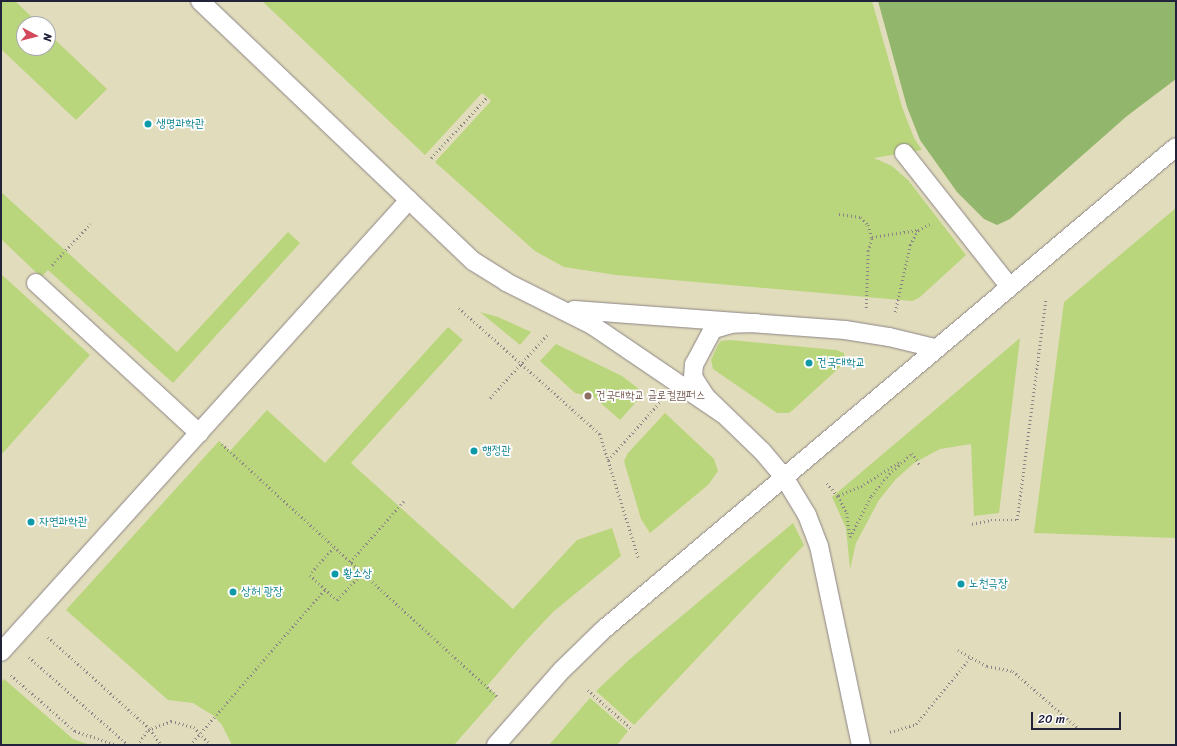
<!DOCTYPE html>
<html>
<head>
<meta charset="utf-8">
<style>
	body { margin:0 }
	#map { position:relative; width:1177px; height:746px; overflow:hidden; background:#f6e7d3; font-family:Sriracha,"Poor Story",sans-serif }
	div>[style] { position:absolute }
	.built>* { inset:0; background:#e1dcbb }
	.green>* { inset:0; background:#b9d67c }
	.forest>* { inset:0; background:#92b76c }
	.path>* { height:2.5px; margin-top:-1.25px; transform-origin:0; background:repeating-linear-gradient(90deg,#8c8487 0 1px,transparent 0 4px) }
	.roads { filter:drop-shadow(0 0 1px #8c8487) drop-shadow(0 0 1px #8c8487) }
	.service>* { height:18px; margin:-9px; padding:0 9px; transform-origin:9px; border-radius:9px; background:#fff }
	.dots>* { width:11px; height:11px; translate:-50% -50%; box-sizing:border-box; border:2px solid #fff; border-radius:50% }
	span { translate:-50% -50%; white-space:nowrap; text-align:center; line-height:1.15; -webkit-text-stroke:3.5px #fff; paint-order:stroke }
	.culture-label { font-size:12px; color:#0d838f }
	.left { translate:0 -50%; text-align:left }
	.education-label { font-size:12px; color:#785e54 }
	.frame { position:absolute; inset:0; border:2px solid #22223b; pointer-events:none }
	.north { position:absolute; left:16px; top:16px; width:40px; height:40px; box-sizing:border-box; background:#fff; border:1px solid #a7a7b1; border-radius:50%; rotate:97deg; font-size:11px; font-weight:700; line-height:16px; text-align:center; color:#22223b }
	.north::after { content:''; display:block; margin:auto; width:14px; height:18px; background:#d1495b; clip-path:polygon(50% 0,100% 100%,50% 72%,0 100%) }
	.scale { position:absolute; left:1031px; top:712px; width:90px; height:18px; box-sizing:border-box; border:2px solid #22223b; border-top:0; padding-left:5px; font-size:12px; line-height:14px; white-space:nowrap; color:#22223b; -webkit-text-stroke:3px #fff; paint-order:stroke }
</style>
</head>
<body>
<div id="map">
	<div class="built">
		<i style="clip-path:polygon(evenodd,1px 1px,1176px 1px,1176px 745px,1px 745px,1px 1px,24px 24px,48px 24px,48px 48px,24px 48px,24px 24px)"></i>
	</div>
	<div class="green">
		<i style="clip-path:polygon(1px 1px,15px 1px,39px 24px,24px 24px,24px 48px,48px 48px,48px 33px,107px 89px,76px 120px,1px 49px)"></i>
		<i style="clip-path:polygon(262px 1px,872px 1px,902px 107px,914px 138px,922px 150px,874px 158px,892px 166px,908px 180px,966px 255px,919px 298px,912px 301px,616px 275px,564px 267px,535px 251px,435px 162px,491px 101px,487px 97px,482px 93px,425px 155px)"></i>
		<i style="clip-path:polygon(1px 192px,177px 352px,288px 232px,300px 243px,173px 383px,48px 270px,41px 277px,1px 239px)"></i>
		<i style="clip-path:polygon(1176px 208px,1176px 538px,1034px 533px,1064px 302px)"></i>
		<i style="clip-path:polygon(1px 274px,90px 355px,1px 455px)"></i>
		<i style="clip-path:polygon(480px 312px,498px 317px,531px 332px,520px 345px)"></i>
		<i style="clip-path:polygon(448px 327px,463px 340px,351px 463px,513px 609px,577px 540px,612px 528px,621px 556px,553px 612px,522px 645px,487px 686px,497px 696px,454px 745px,232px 745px,222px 725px,214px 716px,193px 703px,168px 700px,66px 610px,219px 441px,230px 451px,267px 410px,325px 463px)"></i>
		<i style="clip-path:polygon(1020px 338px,999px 513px,974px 516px,971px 444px,940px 449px,914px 463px,896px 479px,879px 500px,856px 543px,850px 569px,846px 528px,832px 497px)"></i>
		<i style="clip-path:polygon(730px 340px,836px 350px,844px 353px,845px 359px,840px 367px,794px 409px,789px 413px,777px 413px,713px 369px,711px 360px,718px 345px,721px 341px)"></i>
		<i style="clip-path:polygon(556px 344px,622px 376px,644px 393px,620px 420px,594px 397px,575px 393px,540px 361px)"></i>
		<i style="clip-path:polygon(665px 413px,714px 459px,718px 471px,708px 485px,650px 533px,641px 519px,624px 461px,628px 453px)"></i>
		<i style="clip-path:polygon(793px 523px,804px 545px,634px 725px,596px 691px,629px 660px)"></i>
		<i style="clip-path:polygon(4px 679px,73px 739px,90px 745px,1px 745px,1px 682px)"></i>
		<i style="clip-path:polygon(590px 698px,628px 731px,617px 745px,549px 745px)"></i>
	</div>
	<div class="forest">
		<i style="clip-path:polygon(878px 1px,1176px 1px,1176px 79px,1127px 116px,1010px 219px,997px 225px,984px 219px,957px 192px,920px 140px,907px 107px)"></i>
	</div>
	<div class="path">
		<i style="left:431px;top:158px;width:83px;rotate:-47.4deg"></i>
		<i style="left:839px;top:214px;width:22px;rotate:8deg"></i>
		<i style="left:861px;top:217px;width:11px;rotate:49deg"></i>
		<i style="left:868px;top:225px;width:13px;rotate:72deg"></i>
		<i style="left:52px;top:265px;width:56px;rotate:-47.2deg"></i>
		<i style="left:459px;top:308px;width:189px;rotate:41.8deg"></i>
		<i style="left:600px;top:434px;width:131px;rotate:72.7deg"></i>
		<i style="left:866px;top:308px;width:57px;rotate:-88deg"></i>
		<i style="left:868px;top:251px;width:15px;rotate:-74deg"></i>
		<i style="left:872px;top:237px;width:46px;rotate:-8.8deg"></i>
		<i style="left:895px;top:312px;width:69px;rotate:-77.4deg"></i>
		<i style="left:910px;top:245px;width:17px;rotate:-62deg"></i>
		<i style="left:918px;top:230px;width:13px;rotate:-27deg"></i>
		<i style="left:490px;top:398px;width:85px;rotate:-47.9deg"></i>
		<i style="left:222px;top:444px;width:373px;rotate:42.5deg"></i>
		<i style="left:608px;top:460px;width:79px;rotate:-48.1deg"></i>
		<i style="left:899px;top:463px;width:44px;rotate:148.1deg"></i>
		<i style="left:862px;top:486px;width:26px;rotate:157deg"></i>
		<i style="left:838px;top:496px;width:19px;rotate:62deg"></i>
		<i style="left:847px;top:513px;width:24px;rotate:83deg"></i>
		<i style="left:850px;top:537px;width:46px;rotate:-62.9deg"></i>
		<i style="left:871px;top:496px;width:28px;rotate:-51deg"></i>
		<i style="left:889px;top:474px;width:31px;rotate:-42deg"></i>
		<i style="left:912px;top:453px;width:14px;rotate:56deg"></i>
		<i style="left:827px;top:483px;width:17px;rotate:50deg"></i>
		<i style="left:972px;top:524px;width:19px;rotate:-12deg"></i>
		<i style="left:991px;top:520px;width:26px"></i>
		<i style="left:1017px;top:520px;width:224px;rotate:-82.6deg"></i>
		<i style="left:334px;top:548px;width:36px;rotate:132deg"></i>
		<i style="left:310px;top:575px;width:21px;rotate:43deg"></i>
		<i style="left:325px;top:589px;width:16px;rotate:43deg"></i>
		<i style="left:337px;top:600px;width:37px;rotate:-47deg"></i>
		<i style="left:350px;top:562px;width:81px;rotate:-48.5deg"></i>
		<i style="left:48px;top:637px;width:137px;rotate:42deg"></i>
		<i style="left:150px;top:729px;width:19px;rotate:55deg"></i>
		<i style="left:958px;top:650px;width:33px;rotate:29deg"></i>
		<i style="left:987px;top:666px;width:26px;rotate:11deg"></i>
		<i style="left:1013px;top:671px;width:85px;rotate:41.2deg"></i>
		<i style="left:29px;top:657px;width:132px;rotate:41.6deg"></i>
		<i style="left:11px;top:675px;width:85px;rotate:41.2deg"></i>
		<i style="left:75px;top:731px;width:44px;rotate:18.4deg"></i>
		<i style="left:588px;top:690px;width:57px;rotate:41.5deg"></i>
		<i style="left:890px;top:732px;width:27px;rotate:-17deg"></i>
		<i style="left:916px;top:724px;width:85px;rotate:-50.7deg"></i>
		<i style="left:137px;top:745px;width:19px;rotate:-54deg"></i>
		<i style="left:148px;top:730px;width:25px;rotate:-21deg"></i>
		<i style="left:171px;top:721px;width:24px;rotate:15deg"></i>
		<i style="left:194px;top:727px;width:25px;rotate:47deg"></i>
		<i style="left:190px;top:745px;width:206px;rotate:-49.1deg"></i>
	</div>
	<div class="roads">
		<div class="service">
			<i style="left:200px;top:1px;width:377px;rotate:43.6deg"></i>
			<i style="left:473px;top:261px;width:39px;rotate:32deg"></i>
			<i style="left:506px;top:282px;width:96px;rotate:26.6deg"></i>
			<i style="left:592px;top:325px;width:158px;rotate:34.2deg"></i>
			<i style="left:904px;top:153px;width:169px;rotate:51.7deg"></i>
			<i style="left:36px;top:283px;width:222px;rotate:42.6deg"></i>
			<i style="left:574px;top:310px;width:272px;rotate:4.2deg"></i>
			<i style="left:845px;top:330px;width:45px;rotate:9deg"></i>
			<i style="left:889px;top:337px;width:47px;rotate:13.4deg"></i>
			<i style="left:756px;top:323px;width:25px;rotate:178deg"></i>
			<i style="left:731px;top:324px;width:19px;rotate:164deg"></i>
			<i style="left:713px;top:329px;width:40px;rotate:118deg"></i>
			<i style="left:694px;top:364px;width:13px;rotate:94deg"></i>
			<i style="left:693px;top:377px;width:24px;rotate:57deg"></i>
			<i style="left:706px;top:397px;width:78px;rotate:44deg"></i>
			<i style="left:762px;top:451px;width:34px;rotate:50deg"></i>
			<i style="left:784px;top:477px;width:44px;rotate:58.8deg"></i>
			<i style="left:807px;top:515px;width:33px;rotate:69deg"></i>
			<i style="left:819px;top:546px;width:203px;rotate:78.1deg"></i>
			<i style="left:1px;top:652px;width:609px;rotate:-47.93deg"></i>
			<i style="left:496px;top:745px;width:100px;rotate:-48.7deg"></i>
			<i style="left:562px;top:670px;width:57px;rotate:-44.3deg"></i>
			<i style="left:603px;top:630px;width:749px;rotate:-40.13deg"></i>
		</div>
	</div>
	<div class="dots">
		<i style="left:148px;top:124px;background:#0f9aa8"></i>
		<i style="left:809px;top:363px;background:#0f9aa8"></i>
		<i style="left:588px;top:396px;background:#8d6e63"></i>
		<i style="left:474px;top:451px;background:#0f9aa8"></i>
		<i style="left:31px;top:522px;background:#0f9aa8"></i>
		<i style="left:335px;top:574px;background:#0f9aa8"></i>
		<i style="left:961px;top:584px;background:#0f9aa8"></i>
		<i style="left:233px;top:592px;background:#0f9aa8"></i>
	</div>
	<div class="culture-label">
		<span class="left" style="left:156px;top:124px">생명과학관</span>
		<span class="left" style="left:817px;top:363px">건국대학교</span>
		<span class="left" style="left:482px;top:451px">행정관</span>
		<span class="left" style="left:39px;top:522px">자연과학관</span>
		<span class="left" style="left:343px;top:574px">황소상</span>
		<span class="left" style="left:969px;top:584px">노천극장</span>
		<span class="left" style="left:241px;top:592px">상허 광장</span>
	</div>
	<div class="education-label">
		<span class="left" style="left:596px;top:396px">건국대학교 글로컬캠퍼스</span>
	</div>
	<div class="frame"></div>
	<div class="north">N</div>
	<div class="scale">20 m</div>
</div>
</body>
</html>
